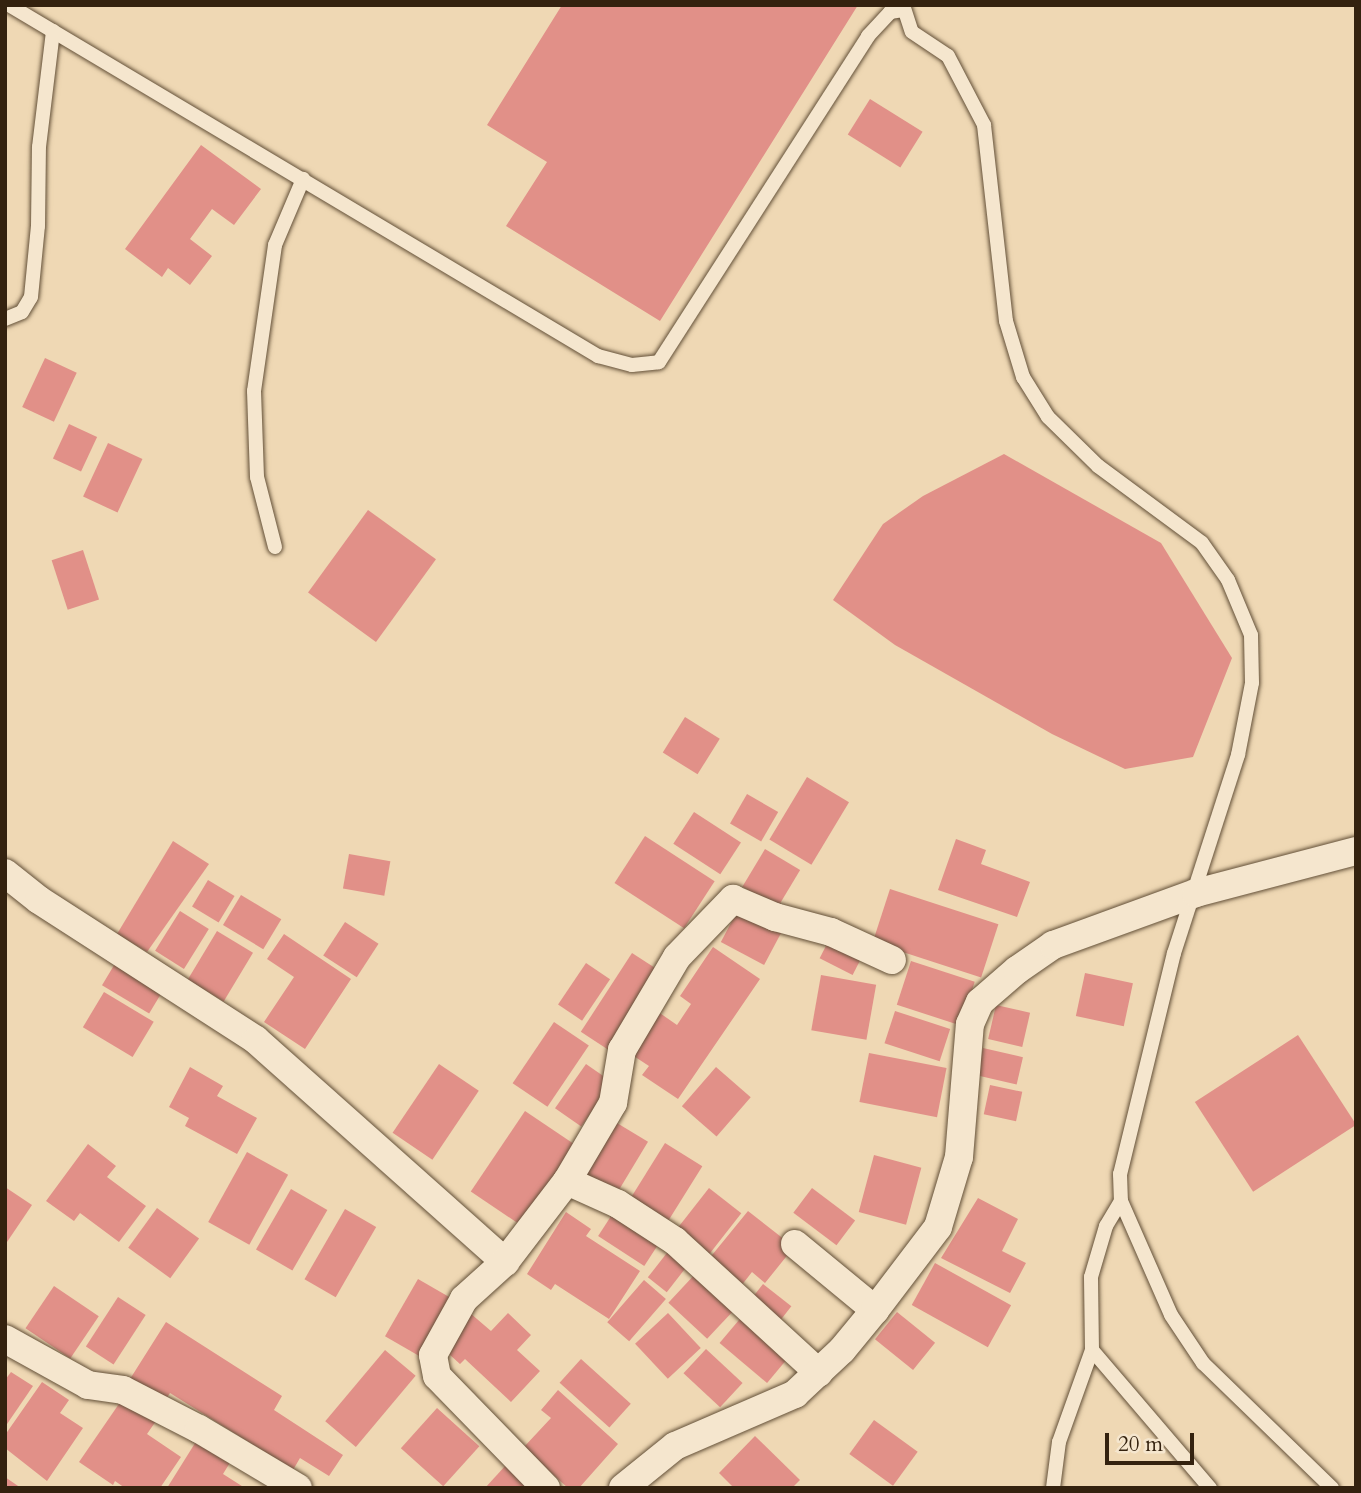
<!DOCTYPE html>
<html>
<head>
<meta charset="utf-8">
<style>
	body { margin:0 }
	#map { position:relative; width:1361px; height:1493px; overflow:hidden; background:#efd8b4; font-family:Cardo,serif }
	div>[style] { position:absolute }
	.building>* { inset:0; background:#e19088; transform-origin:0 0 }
	.roads { filter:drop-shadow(0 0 2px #635038) drop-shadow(0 0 2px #635038) }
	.lane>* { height:14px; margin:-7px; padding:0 7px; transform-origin:7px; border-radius:7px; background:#f5e6ce }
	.street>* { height:28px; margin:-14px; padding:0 14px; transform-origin:14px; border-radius:14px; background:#f5e6ce }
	span { translate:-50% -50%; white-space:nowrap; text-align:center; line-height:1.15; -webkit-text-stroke:5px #f5e6ce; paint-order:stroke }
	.frame { position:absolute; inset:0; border:7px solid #34220f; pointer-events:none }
	.scale { position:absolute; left:1105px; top:1433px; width:89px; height:32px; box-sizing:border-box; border:4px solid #34220f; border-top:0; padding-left:9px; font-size:21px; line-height:24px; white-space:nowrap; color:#34220f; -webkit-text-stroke:5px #f5e6ce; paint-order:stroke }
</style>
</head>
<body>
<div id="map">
	<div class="building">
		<i style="clip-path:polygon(562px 5px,858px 5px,660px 321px,506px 226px,547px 162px,487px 125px)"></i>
		<i style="left:870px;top:99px;width:62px;height:42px;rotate:32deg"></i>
		<i style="clip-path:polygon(201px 145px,261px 189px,234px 225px,212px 209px,190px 239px,212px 256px,190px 285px,168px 268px,162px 277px,125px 249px)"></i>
		<i style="left:45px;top:358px;width:35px;height:54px;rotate:25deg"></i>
		<i style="left:69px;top:424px;width:31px;height:38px;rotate:25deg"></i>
		<i style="left:108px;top:443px;width:38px;height:59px;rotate:25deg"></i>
		<i style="clip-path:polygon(1004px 454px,1161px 543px,1232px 658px,1193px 757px,1125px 769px,1052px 734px,895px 645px,833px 600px,883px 524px,923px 496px)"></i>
		<i style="left:368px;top:510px;width:84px;height:102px;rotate:36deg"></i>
		<i style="left:83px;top:550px;width:52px;height:33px;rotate:72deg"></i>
		<i style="left:685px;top:717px;width:41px;height:42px;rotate:32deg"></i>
		<i style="left:807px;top:777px;width:49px;height:73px;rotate:31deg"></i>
		<i style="left:747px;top:794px;width:36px;height:34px;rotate:30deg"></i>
		<i style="left:694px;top:812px;width:56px;height:38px;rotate:33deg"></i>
		<i style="left:645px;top:836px;width:83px;height:56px;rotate:33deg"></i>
		<i style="clip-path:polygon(956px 839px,986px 850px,981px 864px,1030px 882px,1017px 917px,938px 890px)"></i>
		<i style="clip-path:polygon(173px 841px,209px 864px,147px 952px,117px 934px)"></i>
		<i style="left:765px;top:849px;width:41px;height:44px;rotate:31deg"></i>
		<i style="left:349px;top:854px;width:42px;height:35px;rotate:10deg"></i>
		<i style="left:208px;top:880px;width:31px;height:31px;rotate:31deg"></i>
		<i style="left:890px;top:889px;width:114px;height:56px;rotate:18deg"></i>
		<i style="left:241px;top:895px;width:47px;height:35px;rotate:31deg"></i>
		<i style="left:741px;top:904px;width:49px;height:43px;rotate:28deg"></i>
		<i style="left:180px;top:911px;width:34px;height:47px;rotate:32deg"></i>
		<i style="left:345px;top:922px;width:40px;height:40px;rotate:33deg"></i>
		<i style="left:217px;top:931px;width:42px;height:57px;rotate:31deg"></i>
		<i style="clip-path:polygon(284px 934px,351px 979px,305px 1049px,264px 1022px,294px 977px,267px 959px)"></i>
		<i style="left:831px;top:936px;width:37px;height:25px;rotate:27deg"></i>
		<i style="clip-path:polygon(713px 947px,760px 979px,678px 1099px,642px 1075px,649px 1066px,626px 1051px,654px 1009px,677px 1025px,691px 1004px,680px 996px)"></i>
		<i style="left:632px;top:953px;width:35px;height:94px;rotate:33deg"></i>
		<i style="left:119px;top:957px;width:55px;height:33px;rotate:31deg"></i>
		<i style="left:911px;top:961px;width:67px;height:46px;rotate:18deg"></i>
		<i style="left:586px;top:963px;width:29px;height:50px;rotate:34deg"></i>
		<i style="left:1085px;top:973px;width:49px;height:44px;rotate:12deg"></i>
		<i style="left:821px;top:975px;width:56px;height:56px;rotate:10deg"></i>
		<i style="left:104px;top:992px;width:58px;height:41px;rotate:31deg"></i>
		<i style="left:996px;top:1005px;width:35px;height:35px;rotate:13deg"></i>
		<i style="left:895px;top:1011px;width:58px;height:34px;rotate:18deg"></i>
		<i style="left:554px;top:1022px;width:42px;height:74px;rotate:34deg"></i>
		<i style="left:1298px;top:1035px;width:107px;height:123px;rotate:57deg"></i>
		<i style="left:983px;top:1048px;width:41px;height:28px;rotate:13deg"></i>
		<i style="left:869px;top:1053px;width:79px;height:50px;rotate:11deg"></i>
		<i style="left:439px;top:1064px;width:48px;height:83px;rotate:34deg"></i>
		<i style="left:586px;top:1064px;width:32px;height:54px;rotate:35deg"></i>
		<i style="clip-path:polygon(190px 1067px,223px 1086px,217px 1096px,257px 1118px,237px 1154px,185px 1126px,189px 1118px,169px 1107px)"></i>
		<i style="left:716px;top:1067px;width:46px;height:52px;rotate:41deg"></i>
		<i style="left:990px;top:1085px;width:33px;height:30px;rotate:12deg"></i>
		<i style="left:525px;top:1111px;width:60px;height:97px;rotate:34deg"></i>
		<i style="left:612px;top:1120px;width:42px;height:60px;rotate:31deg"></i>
		<i style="left:665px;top:1143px;width:44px;height:73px;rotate:32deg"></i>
		<i style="clip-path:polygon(88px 1144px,116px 1166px,107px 1177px,146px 1206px,119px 1242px,80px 1213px,74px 1221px,46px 1201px)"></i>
		<i style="left:247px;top:1152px;width:47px;height:80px;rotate:29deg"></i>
		<i style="left:874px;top:1155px;width:49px;height:59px;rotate:15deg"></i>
		<i style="clip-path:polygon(5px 1187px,32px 1205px,5px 1245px)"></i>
		<i style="left:709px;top:1188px;width:41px;height:55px;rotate:38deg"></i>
		<i style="left:812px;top:1188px;width:54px;height:31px;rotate:37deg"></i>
		<i style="left:291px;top:1189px;width:42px;height:70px;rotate:30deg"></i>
		<i style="clip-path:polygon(978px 1198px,1018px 1219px,1002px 1251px,1026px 1263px,1010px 1293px,941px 1258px)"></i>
		<i style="left:157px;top:1208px;width:52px;height:49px;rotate:36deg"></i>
		<i style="left:345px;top:1209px;width:36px;height:81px;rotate:30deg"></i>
		<i style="left:615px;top:1210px;width:55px;height:31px;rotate:33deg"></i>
		<i style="clip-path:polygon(748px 1211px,794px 1247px,765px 1283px,752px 1272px,741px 1286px,708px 1260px)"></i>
		<i style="clip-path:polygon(566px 1212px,591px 1229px,586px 1236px,640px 1271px,609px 1319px,555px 1284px,551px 1290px,527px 1274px)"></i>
		<i style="left:670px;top:1249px;width:24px;height:36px;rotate:38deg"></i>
		<i style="left:935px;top:1263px;width:87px;height:48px;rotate:29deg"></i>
		<i style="left:697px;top:1272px;width:53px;height:42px;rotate:43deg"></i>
		<i style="left:418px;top:1279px;width:42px;height:66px;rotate:30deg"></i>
		<i style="left:644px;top:1280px;width:29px;height:56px;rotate:41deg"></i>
		<i style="left:763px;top:1284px;width:36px;height:21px;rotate:38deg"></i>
		<i style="left:54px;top:1286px;width:54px;height:51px;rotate:34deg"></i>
		<i style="left:118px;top:1297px;width:33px;height:59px;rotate:33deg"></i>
		<i style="left:897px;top:1312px;width:49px;height:35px;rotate:39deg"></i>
		<i style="clip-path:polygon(470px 1313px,491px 1331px,508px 1313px,531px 1335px,517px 1350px,540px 1371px,511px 1402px,465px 1359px,460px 1364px,439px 1345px)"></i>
		<i style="left:668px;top:1313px;width:48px;height:45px;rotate:47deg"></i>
		<i style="left:744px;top:1314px;width:62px;height:38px;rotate:40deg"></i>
		<i style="clip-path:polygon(166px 1322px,282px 1396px,274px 1410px,343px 1455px,329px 1476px,300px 1458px,293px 1470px,170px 1393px,164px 1402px,130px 1379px)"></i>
		<i style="left:706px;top:1349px;width:50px;height:33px;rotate:43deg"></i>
		<i style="left:385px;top:1350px;width:40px;height:93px;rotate:40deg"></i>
		<i style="left:581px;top:1359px;width:67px;height:32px;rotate:42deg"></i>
		<i style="clip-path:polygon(11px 1372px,33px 1386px,5px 1427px,5px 1380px)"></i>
		<i style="clip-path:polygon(42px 1382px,69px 1400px,60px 1413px,83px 1428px,47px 1481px,5px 1448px,5px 1435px)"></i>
		<i style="clip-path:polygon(558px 1390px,618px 1444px,579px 1488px,568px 1488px,523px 1448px,551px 1418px,541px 1410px)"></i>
		<i style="clip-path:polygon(123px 1398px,156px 1421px,147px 1434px,181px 1457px,160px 1488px,125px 1488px,115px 1481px,113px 1485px,79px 1462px)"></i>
		<i style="left:437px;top:1408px;width:57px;height:54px;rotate:42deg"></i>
		<i style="left:874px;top:1420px;width:54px;height:42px;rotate:36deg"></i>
		<i style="clip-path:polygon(755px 1436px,800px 1480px,792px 1488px,734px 1488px,719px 1473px)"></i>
		<i style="clip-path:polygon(197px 1440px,231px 1461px,223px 1474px,245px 1488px,167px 1488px)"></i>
		<i style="clip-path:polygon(506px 1465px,532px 1488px,485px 1488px)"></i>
		<i style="clip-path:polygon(5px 1477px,21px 1488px,5px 1488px)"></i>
	</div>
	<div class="roads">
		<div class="lane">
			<i style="left:9px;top:5px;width:686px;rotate:30.79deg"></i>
			<i style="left:598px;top:356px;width:35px;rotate:15deg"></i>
			<i style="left:632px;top:365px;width:27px;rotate:-6deg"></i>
			<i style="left:659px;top:362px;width:387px;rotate:-57.3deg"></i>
			<i style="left:868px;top:36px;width:33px;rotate:-47deg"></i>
			<i style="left:890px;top:12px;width:13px;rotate:-9deg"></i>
			<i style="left:903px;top:5px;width:28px;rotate:72deg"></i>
			<i style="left:912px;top:32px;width:43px;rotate:33.7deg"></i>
			<i style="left:948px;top:56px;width:78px;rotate:62.4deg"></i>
			<i style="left:984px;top:125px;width:197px;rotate:83.6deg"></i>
			<i style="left:1006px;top:321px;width:59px;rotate:73.1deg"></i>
			<i style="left:1023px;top:377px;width:47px;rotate:58deg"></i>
			<i style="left:1048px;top:417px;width:70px;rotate:44.4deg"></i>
			<i style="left:1098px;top:466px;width:129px;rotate:36.5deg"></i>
			<i style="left:1202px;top:543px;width:45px;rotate:54.9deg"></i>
			<i style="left:1228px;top:580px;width:60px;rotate:67.3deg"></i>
			<i style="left:1251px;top:635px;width:48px;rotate:88.8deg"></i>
			<i style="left:1252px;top:683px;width:73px;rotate:101deg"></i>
			<i style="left:1238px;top:755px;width:208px;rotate:107.9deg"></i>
			<i style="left:1174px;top:953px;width:228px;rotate:103.7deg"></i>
			<i style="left:1120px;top:1174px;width:27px;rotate:88deg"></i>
			<i style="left:1121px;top:1201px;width:124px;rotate:66.3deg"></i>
			<i style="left:1171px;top:1315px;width:58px;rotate:56.3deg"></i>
			<i style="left:1203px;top:1363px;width:180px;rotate:44.1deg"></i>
			<i style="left:5px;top:319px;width:18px;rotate:-22deg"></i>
			<i style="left:22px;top:312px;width:17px;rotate:-59deg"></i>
			<i style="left:31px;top:297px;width:71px;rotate:-84.4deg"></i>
			<i style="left:38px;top:226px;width:79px;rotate:-89.3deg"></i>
			<i style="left:39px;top:147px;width:117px;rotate:-83.1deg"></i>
			<i style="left:275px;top:547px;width:72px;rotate:-104.4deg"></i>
			<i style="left:257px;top:477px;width:86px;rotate:-92deg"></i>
			<i style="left:254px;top:391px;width:148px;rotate:-81.8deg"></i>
			<i style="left:275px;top:245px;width:72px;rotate:-67deg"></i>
			<i style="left:1092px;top:1350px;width:182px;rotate:49.5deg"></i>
			<i style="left:1053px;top:1488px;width:46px;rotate:-82.6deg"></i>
			<i style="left:1059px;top:1442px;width:98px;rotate:-70.3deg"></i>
			<i style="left:1092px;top:1350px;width:73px;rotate:-90.8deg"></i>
			<i style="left:1091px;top:1277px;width:53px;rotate:-73.6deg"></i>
			<i style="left:1106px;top:1226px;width:29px;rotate:-59deg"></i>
		</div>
		<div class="street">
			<i style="left:5px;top:873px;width:43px;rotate:38.5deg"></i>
			<i style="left:39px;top:900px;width:258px;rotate:32.8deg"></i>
			<i style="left:256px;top:1040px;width:334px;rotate:41.7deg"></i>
			<i style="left:567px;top:1181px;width:56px;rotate:24.3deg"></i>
			<i style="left:618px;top:1204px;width:68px;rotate:33deg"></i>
			<i style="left:675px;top:1241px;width:195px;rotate:42.5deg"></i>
			<i style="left:795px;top:1244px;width:104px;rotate:39.5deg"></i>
			<i style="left:5px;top:1339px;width:95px;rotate:29deg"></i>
			<i style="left:88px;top:1385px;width:35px;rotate:8deg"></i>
			<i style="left:123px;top:1390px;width:85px;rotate:27.2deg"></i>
			<i style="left:199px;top:1429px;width:115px;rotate:30.8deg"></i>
			<i style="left:546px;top:1488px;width:156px;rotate:-134.2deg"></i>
			<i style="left:437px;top:1376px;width:21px;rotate:-101deg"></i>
			<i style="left:433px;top:1355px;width:64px;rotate:-61deg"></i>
			<i style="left:464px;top:1299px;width:55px;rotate:-42.1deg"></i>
			<i style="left:505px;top:1262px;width:102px;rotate:-52.6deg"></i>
			<i style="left:567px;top:1181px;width:91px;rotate:-59.5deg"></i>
			<i style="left:613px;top:1103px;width:54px;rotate:-80.4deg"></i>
			<i style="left:622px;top:1050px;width:108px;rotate:-59.4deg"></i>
			<i style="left:677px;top:957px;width:81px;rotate:-46deg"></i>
			<i style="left:733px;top:899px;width:46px;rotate:23.2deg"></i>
			<i style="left:775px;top:917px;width:58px;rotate:15deg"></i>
			<i style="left:831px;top:932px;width:67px;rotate:24.7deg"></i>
			<i style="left:623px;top:1488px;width:67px;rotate:-38.9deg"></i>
			<i style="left:675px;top:1446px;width:131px;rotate:-23.4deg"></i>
			<i style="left:795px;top:1394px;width:64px;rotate:-43.1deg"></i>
			<i style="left:842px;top:1350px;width:52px;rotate:-50.5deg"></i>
			<i style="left:875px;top:1310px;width:104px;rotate:-52.8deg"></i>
			<i style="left:938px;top:1227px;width:73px;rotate:-73.3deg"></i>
			<i style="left:959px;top:1157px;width:133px;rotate:-85.3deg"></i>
			<i style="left:970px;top:1024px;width:24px;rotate:-66deg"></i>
			<i style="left:980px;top:1002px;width:49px;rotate:-40.9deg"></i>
			<i style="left:1017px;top:970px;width:44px;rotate:-34.8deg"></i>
			<i style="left:1053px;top:945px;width:152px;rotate:-20deg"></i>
			<i style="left:1196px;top:893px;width:165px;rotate:-14.7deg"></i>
		</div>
	</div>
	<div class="frame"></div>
	<div class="scale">20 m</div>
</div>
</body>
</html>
